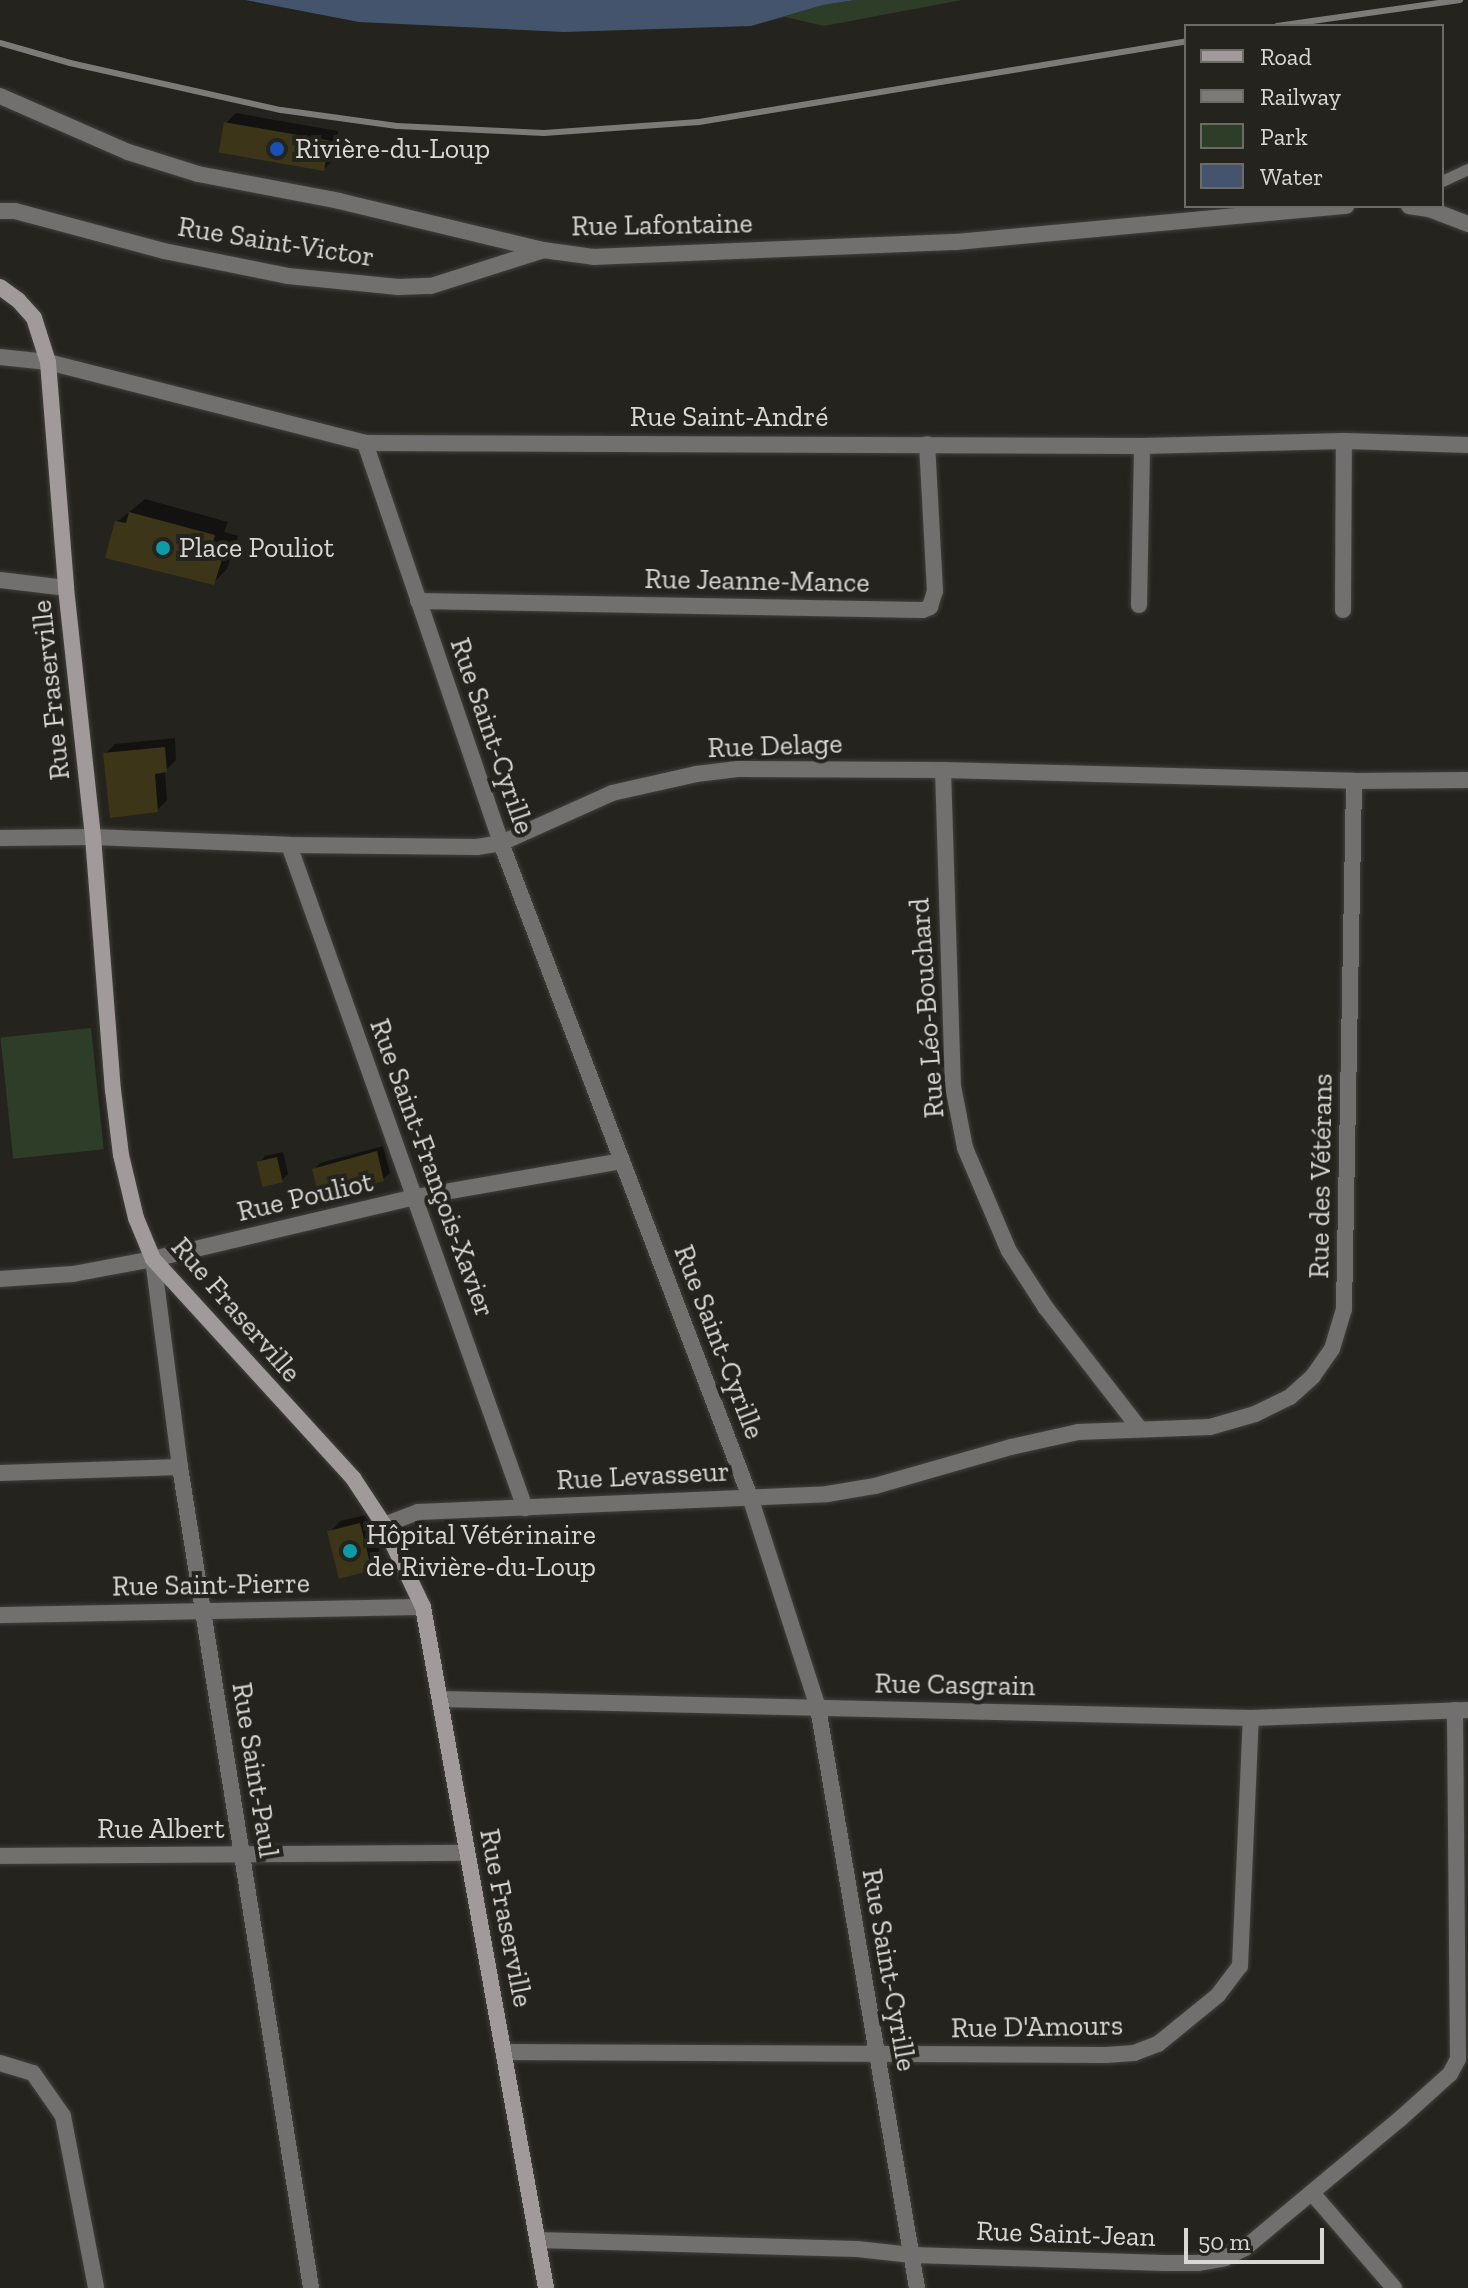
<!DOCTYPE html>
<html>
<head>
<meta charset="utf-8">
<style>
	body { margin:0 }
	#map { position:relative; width:1468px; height:2288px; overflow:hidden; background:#24231e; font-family:"Zilla Slab",serif }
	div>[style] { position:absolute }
	.green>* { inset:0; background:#2d3d27; transform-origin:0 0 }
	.water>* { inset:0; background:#45546d }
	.shadow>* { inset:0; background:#0007 }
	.building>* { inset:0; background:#3d3518; transform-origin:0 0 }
	.roads { filter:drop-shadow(0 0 2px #41403b) drop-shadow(0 0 2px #41403b) }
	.service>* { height:11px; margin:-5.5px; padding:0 5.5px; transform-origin:5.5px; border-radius:5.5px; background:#726f6f }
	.minor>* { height:16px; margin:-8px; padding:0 8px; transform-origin:8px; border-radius:8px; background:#726f6f }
	.tertiary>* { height:16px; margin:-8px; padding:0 8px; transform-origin:8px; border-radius:8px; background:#726f6f }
	.secondary>* { height:16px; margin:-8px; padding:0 8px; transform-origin:8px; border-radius:8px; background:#a09a9a }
	.rail>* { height:6px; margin:-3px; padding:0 3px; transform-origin:3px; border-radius:3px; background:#7c7b77 }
	.dots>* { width:22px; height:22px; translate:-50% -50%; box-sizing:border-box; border:4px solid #24231e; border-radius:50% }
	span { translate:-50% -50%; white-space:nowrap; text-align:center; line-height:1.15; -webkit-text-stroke:8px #24231e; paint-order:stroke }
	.poi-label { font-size:28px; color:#d9d8d5 }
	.left { translate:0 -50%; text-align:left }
	.street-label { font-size:28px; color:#d9d8d5 }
	.legend { position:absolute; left:1184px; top:24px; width:260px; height:184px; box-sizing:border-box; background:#24231e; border:2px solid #6c6b67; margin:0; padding:10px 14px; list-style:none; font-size:24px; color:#d9d8d5 }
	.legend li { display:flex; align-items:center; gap:16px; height:40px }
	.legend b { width:40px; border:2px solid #6c6b67 }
	.scale { position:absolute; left:1184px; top:2228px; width:140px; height:36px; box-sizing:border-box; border:4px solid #d9d8d5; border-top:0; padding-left:10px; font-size:24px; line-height:28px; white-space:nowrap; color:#d9d8d5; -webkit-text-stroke:6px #24231e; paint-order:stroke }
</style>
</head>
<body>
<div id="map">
	<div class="green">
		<i style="clip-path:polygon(855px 0,962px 0,824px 26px,785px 17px,751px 26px,823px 5px)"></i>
		<i style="left:91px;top:1028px;width:122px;height:91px;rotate:84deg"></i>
	</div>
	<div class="water">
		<i style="clip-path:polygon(245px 0,855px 0,823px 5px,751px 26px,564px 32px,359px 22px)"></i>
	</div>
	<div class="shadow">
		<i style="clip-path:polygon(236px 113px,338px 131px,333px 160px,323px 170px,226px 123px)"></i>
		<i style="clip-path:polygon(145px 499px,228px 522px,224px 532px,238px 536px,227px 569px,214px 582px,117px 522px)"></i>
		<i style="clip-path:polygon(175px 738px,176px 760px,165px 771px,167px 800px,157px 810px,105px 754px,115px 744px)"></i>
		<i style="clip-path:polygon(383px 1146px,390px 1173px,383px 1179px,361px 1180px,314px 1170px,320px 1163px)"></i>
		<i style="clip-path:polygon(283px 1152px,288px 1174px,282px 1180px,259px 1163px,265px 1156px)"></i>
		<i style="clip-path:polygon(370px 1514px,381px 1559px,371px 1569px,330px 1532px,340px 1521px)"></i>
	</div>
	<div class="building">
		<i style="left:224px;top:122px;width:107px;height:31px;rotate:10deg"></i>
		<i style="clip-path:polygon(129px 512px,215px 535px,212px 546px,225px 550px,214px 585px,105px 558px,115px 521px,126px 523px)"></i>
		<i style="clip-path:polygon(165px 747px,167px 772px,155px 774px,158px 812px,110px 818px,103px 753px)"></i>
		<i style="clip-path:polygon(377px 1151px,384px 1181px,361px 1187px,360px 1182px,318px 1193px,312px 1169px)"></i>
		<i style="left:277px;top:1157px;width:26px;height:21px;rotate:77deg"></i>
		<i style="left:360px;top:1523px;width:49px;height:34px;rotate:76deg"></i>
	</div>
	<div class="roads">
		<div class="service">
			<i style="left:1442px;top:181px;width:29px;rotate:-25deg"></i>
		</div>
		<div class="minor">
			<i style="left:0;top:96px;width:140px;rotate:23.6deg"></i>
			<i style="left:128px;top:152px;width:73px;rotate:17.4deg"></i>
			<i style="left:198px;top:174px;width:144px;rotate:10.8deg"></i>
			<i style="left:339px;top:201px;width:210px;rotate:13.5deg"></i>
			<i style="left:543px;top:250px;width:51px;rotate:7.8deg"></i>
			<i style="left:594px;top:257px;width:362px;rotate:-2.4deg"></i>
			<i style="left:956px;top:242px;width:392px;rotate:-5.3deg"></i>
			<i style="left:1409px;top:206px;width:20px;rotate:9deg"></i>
			<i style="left:1429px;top:209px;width:42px;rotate:21deg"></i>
			<i style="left:0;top:211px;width:15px"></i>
			<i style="left:15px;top:211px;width:154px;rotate:15deg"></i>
			<i style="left:164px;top:251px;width:126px;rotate:11.4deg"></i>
			<i style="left:288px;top:276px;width:111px;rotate:5.7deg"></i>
			<i style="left:398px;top:287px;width:33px;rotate:-2deg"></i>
			<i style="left:431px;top:286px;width:115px;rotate:-17.7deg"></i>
			<i style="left:0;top:357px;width:48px;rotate:5.9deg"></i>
			<i style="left:48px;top:362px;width:327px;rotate:14.3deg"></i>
			<i style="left:365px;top:443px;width:777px;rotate:0.22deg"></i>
			<i style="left:1142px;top:446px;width:202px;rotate:-1.4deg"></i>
			<i style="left:1344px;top:441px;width:124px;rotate:1.8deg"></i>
			<i style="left:365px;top:443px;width:422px;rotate:71.2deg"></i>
			<i style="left:501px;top:843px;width:700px;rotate:69.16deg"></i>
			<i style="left:750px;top:1497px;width:222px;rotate:72.1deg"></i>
			<i style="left:818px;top:1708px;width:588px;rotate:80.31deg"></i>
			<i style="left:0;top:580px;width:66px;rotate:6.9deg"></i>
			<i style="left:418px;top:601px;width:505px;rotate:1.02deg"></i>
			<i style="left:923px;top:610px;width:8px;rotate:-23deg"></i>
			<i style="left:930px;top:607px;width:17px;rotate:-73deg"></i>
			<i style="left:935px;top:591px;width:147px;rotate:-93.1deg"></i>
			<i style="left:1139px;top:605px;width:159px;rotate:-88.9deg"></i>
			<i style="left:1343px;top:610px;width:169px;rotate:-89.7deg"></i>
			<i style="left:943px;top:770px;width:316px;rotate:88.2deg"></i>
			<i style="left:953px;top:1086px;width:63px;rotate:79deg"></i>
			<i style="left:965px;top:1148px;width:112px;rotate:66.9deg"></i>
			<i style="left:1009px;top:1251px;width:68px;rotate:57deg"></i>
			<i style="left:1046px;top:1308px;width:153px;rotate:52.2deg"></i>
			<i style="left:0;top:838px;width:93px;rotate:-0.6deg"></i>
			<i style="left:93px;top:837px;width:196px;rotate:2.3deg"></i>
			<i style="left:289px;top:845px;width:188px;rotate:0.6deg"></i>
			<i style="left:477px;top:847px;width:24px;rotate:-9deg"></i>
			<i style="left:501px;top:843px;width:122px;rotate:-24.2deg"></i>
			<i style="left:612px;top:793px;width:86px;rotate:-12.7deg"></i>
			<i style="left:696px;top:774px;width:42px;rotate:-6.8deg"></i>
			<i style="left:738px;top:769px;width:205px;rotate:0.3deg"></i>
			<i style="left:943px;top:770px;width:411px;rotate:1.5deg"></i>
			<i style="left:1354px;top:781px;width:114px;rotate:-0.5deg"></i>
			<i style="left:289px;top:845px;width:704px;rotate:70.41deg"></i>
			<i style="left:153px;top:1259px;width:210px;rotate:82.6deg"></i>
			<i style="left:180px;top:1467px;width:831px;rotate:80.93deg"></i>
			<i style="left:0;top:1279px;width:73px;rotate:-3.9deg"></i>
			<i style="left:73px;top:1274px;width:81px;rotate:-10.6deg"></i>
			<i style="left:153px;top:1259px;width:270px;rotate:-13.3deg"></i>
			<i style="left:416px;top:1197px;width:209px;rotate:-9.9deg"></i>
			<i style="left:0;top:1473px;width:180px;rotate:-1.9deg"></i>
			<i style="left:384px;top:1525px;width:36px;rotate:-21deg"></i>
			<i style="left:418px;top:1512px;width:409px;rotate:-2.5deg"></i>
			<i style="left:827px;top:1494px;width:49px;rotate:-9.5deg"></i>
			<i style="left:875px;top:1486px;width:141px;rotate:-16deg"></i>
			<i style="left:1011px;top:1447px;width:69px;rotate:-12.6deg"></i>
			<i style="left:1078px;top:1432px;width:132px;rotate:-2.2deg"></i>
			<i style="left:1210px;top:1427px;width:47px;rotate:-16.1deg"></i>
			<i style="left:1255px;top:1414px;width:39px;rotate:-26deg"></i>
			<i style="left:1290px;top:1397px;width:31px;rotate:-42deg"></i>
			<i style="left:1313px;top:1376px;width:33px;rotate:-55deg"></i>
			<i style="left:1332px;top:1349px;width:42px;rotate:-73.3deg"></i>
			<i style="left:1344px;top:1309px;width:528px;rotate:-88.91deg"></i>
			<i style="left:441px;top:1699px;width:810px;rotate:1.34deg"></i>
			<i style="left:1251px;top:1718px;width:217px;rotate:-2.1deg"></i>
			<i style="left:0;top:1856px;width:466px;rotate:-0.4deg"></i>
			<i style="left:504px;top:2052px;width:602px;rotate:0.29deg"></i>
			<i style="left:1106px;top:2055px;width:28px;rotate:-4deg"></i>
			<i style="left:1134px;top:2053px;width:26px;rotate:-21deg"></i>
			<i style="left:1158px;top:2044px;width:77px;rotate:-39.2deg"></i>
			<i style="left:1218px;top:1995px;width:36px;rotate:-53deg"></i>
			<i style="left:1240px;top:1966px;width:248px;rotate:-87.5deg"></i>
			<i style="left:0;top:2063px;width:34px;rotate:17deg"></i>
			<i style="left:33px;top:2073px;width:52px;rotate:55.1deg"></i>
			<i style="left:63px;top:2116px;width:175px;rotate:79.1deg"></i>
			<i style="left:1313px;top:2194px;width:124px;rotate:49.2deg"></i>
			<i style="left:538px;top:2240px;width:319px;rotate:1.6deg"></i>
			<i style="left:857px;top:2249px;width:55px;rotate:6.2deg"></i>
			<i style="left:912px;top:2255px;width:252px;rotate:1.8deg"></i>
			<i style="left:1164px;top:2263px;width:34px"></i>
			<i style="left:1198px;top:2263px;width:27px;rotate:-10deg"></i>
			<i style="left:1225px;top:2258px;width:22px;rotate:-27deg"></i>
			<i style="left:1245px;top:2248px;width:202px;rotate:-39.8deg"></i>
			<i style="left:1400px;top:2119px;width:67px;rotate:-42deg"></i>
			<i style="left:1450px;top:2074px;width:17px;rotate:-62deg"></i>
			<i style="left:1458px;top:2059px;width:349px;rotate:-90.5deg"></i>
		</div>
		<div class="tertiary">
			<i style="left:0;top:1615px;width:423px;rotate:-1.1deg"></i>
		</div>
		<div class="secondary">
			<i style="left:0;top:287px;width:22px;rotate:36deg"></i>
			<i style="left:18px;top:300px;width:24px;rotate:48deg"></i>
			<i style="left:34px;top:318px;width:46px;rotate:72.3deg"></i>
			<i style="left:48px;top:362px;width:227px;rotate:85.4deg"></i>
			<i style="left:66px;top:588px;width:250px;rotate:83.8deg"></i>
			<i style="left:93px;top:837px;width:254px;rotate:85.5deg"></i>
			<i style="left:113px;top:1090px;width:65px;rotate:83deg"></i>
			<i style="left:121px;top:1155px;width:65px;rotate:76.6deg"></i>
			<i style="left:136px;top:1218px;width:44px;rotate:67.5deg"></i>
			<i style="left:153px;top:1259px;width:297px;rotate:47.6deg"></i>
			<i style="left:353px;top:1478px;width:56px;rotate:56.6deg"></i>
			<i style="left:384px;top:1525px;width:91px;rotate:64.6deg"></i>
			<i style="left:423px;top:1607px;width:692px;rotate:79.76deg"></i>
		</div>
	</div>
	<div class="rail">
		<i style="left:1277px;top:26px;width:185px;rotate:-8.1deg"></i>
		<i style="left:0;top:43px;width:73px;rotate:15.9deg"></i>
		<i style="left:70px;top:63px;width:216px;rotate:12.6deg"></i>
		<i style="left:281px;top:110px;width:117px;rotate:7.9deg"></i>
		<i style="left:397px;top:126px;width:147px;rotate:2.7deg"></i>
		<i style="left:544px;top:133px;width:155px;rotate:-4.1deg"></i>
		<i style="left:699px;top:122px;width:494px;rotate:-9.4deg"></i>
	</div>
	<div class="dots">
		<i style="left:277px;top:149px;background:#1a4fb4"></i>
		<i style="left:163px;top:548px;background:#0f9aa8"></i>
		<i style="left:350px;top:1551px;background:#0f9aa8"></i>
	</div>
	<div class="poi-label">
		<span class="left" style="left:295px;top:149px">Rivière-du-Loup</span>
		<span class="left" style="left:179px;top:548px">Place Pouliot</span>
		<span class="left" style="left:366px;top:1551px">Hôpital Vétérinaire<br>de Rivière-du-Loup</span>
	</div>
	<div class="street-label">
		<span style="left:662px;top:225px;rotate:-1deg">Rue Lafontaine</span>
		<span style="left:276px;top:242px;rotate:9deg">Rue Saint-Victor</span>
		<span style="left:729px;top:417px">Rue Saint-André</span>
		<span style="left:757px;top:581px;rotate:1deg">Rue Jeanne-Mance</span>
		<span style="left:51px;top:690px;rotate:-96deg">Rue Fraserville</span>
		<span style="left:492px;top:736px;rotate:71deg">Rue Saint-Cyrille</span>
		<span style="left:775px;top:746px;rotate:-2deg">Rue Delage</span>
		<span style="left:927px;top:1008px;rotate:-94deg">Rue Léo-Bouchard</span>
		<span style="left:432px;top:1168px;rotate:70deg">Rue Saint-François-Xavier</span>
		<span style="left:1321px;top:1176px;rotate:-89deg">Rue des Vétérans</span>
		<span style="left:305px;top:1197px;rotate:-13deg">Rue Pouliot</span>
		<span style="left:236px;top:1310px;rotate:49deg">Rue Fraserville</span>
		<span style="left:719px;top:1342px;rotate:69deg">Rue Saint-Cyrille</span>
		<span style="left:643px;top:1476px;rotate:-3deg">Rue Levasseur</span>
		<span style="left:211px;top:1585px;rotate:-1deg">Rue Saint-Pierre</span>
		<span style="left:955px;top:1685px;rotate:1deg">Rue Casgrain</span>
		<span style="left:255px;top:1770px;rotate:81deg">Rue Saint-Paul</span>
		<span style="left:161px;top:1829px">Rue Albert</span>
		<span style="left:506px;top:1918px;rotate:79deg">Rue Fraserville</span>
		<span style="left:889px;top:1970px;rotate:80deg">Rue Saint-Cyrille</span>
		<span style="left:1037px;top:2027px;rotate:-1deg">Rue D'Amours</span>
		<span style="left:1066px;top:2234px;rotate:2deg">Rue Saint-Jean</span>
	</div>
	<ul class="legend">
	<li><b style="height:10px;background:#a09a9a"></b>Road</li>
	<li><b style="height:10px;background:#7c7b77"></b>Railway</li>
	<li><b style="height:22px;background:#2d3d27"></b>Park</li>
	<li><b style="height:22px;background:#45546d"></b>Water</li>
	</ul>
	<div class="scale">50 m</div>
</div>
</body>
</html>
